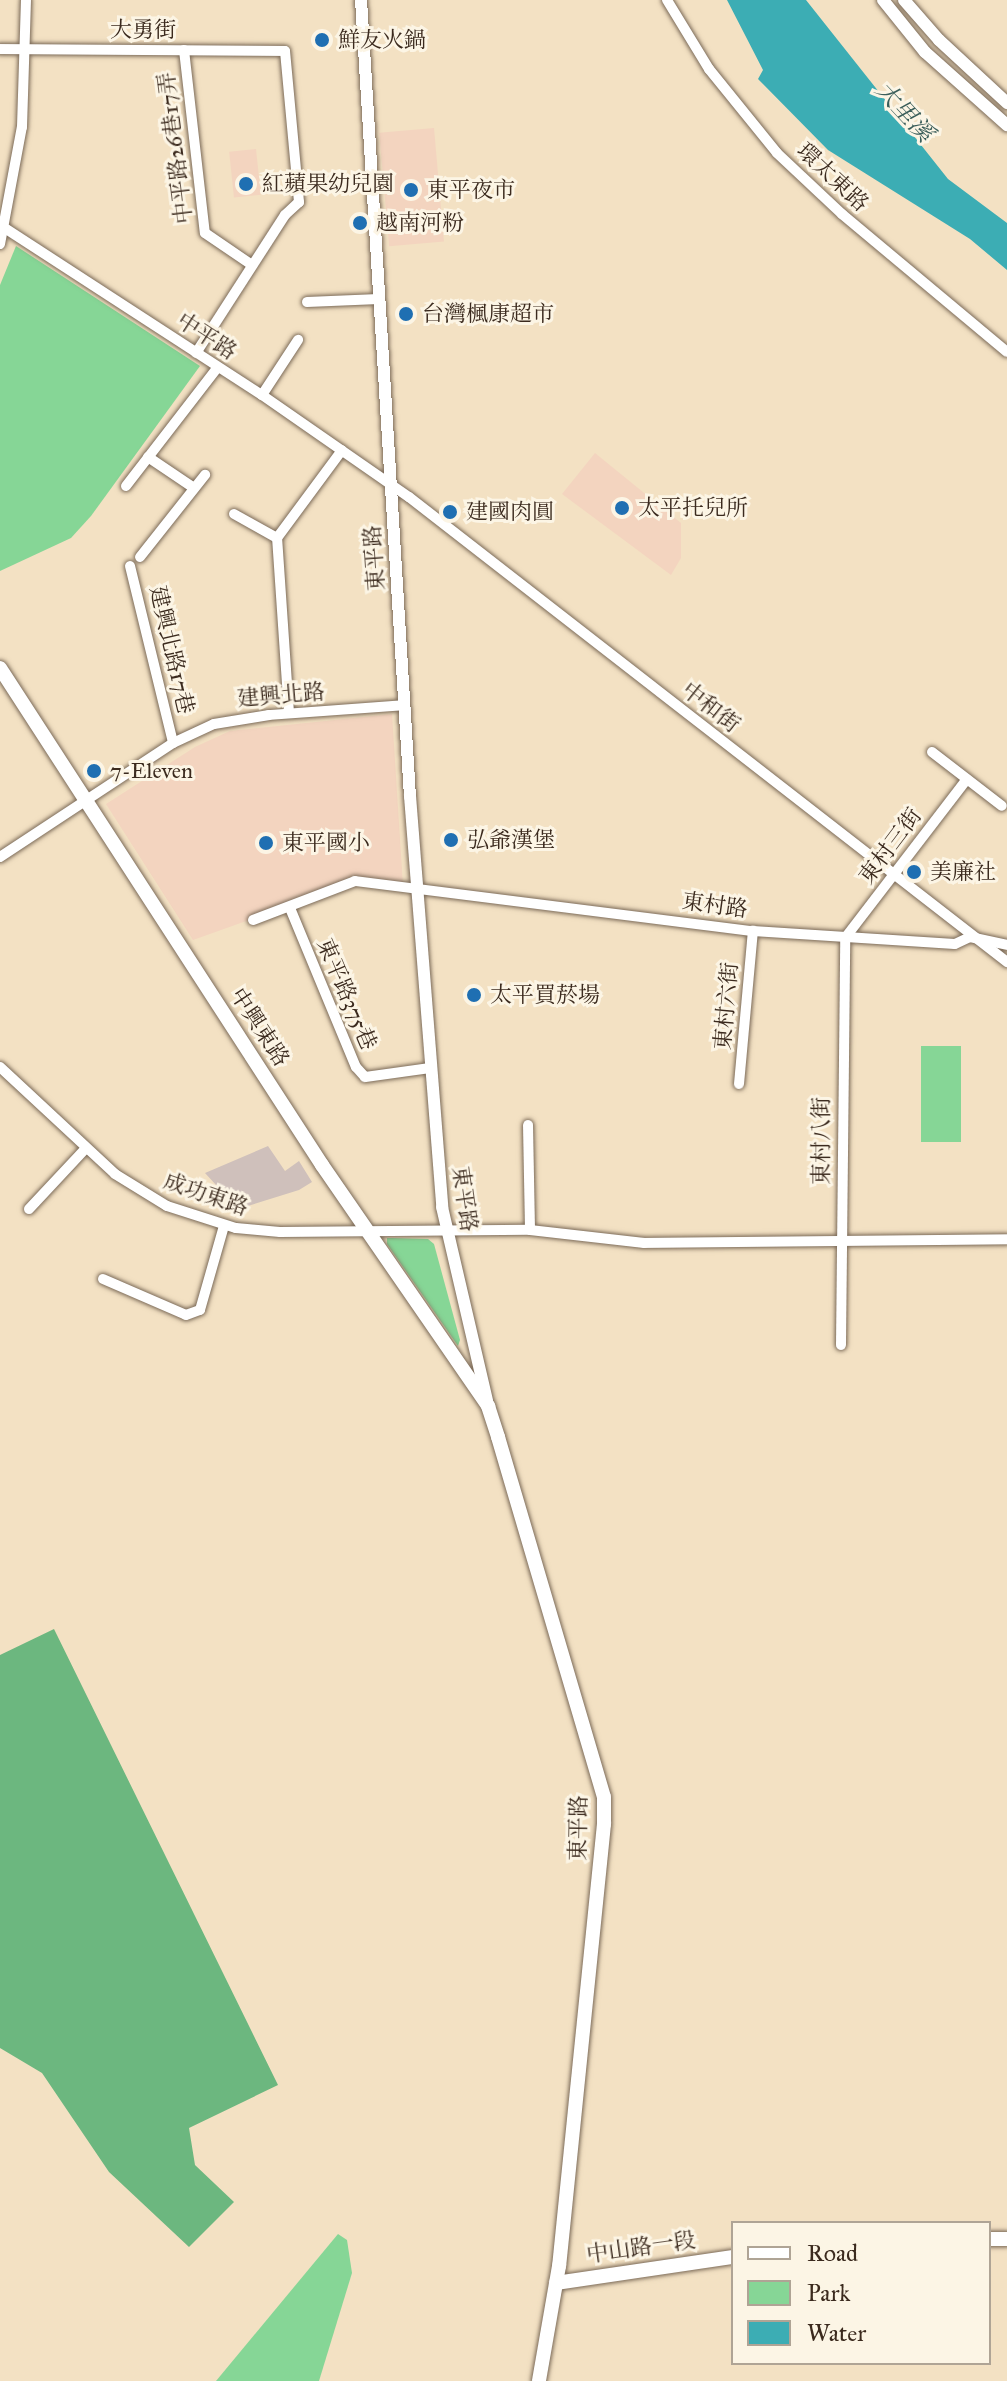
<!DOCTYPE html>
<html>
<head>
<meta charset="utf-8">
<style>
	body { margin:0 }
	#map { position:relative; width:1007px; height:2381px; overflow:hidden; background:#f3e1c3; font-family:"IM FELL Great Primer","Noto Serif TC",serif }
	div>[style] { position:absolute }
	.built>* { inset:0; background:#f3d4bf; transform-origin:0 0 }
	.industrial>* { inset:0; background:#cfc0bb }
	.green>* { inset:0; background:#86d696; transform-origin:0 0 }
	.forest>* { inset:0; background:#6cb77f }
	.water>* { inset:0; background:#3cadb4 }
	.roads { filter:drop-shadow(0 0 2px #7b6a58) drop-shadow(0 0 2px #7b6a58) }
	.minor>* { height:10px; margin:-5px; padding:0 5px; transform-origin:5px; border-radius:5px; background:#fff }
	.tertiary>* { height:12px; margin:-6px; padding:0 6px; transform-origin:6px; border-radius:6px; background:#fff }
	.secondary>* { height:14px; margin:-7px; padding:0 7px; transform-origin:7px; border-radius:7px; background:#fff }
	.dots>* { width:22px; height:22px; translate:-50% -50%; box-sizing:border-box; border:4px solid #fcf5e5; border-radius:50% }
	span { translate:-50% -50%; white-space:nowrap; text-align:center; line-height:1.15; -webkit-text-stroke:6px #fcf5e5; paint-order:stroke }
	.street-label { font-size:22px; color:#3b2a1e }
	.poi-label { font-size:22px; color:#3b2a1e }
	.left { translate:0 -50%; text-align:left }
	.water-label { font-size:24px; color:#3b5e5a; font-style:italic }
	.legend { position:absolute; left:731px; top:2221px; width:260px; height:144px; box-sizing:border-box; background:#fcf5e5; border:2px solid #afa495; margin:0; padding:10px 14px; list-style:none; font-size:24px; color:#3b2a1e }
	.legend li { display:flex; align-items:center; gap:16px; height:40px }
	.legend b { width:40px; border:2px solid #afa495 }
</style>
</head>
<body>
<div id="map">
	<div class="built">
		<i style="left:434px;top:128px;width:114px;height:55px;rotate:85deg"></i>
		<i style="left:256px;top:149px;width:46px;height:27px;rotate:84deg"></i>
		<i style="clip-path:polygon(595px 453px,681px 523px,681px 558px,671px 575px,562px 494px)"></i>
		<i style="clip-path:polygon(392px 714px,403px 886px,355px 882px,193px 940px,106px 804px,195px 747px,230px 731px)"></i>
	</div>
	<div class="industrial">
		<i style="clip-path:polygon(268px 1146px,285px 1171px,299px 1161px,312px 1182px,299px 1190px,238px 1209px,205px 1173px)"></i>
	</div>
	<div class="green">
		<i style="clip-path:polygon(16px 246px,200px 366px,91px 516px,71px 538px,0 571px,0 285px)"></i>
		<i style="left:921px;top:1046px;width:40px;height:96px"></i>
		<i style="clip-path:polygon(392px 1238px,428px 1239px,434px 1244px,460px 1340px,458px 1346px,387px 1244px,387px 1238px)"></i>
		<i style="clip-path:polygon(338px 2234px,347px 2240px,352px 2273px,319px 2381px,216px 2381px)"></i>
	</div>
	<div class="forest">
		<i style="clip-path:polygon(54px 1629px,278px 2085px,189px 2128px,195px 2165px,234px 2202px,189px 2247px,109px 2172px,42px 2073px,0 2048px,0 1655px)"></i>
	</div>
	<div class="water">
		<i style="clip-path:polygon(727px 0,806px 0,948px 179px,1007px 223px,1007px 270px,970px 239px,828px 150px,758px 79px,763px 70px)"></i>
	</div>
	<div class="roads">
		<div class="minor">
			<i style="left:667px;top:0;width:81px;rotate:58.7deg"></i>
			<i style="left:709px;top:69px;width:108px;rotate:51deg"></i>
			<i style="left:777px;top:153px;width:89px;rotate:43.2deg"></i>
			<i style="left:842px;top:214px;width:215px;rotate:39.9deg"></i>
			<i style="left:0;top:49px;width:285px;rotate:0.4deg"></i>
			<i style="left:285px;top:51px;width:152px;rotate:84.7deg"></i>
			<i style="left:299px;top:202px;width:19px;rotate:137deg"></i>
			<i style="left:285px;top:215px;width:164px;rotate:122.8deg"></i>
			<i style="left:184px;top:50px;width:184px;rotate:83.5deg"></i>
			<i style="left:205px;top:233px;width:57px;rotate:34.2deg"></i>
			<i style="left:0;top:225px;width:312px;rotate:33deg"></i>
			<i style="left:262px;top:395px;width:179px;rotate:34.8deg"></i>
			<i style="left:409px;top:497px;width:758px;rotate:37.87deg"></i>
			<i style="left:0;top:244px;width:119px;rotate:-79.4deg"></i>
			<i style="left:22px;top:127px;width:127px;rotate:-88.2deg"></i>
			<i style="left:307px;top:302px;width:72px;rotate:-2.4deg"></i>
			<i style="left:262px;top:395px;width:66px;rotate:-56.8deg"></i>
			<i style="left:148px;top:457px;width:55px;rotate:34deg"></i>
			<i style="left:126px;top:486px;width:150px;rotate:-52.3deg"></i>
			<i style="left:234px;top:514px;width:49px;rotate:29.2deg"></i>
			<i style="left:140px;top:557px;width:105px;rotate:-51.6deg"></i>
			<i style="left:130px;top:566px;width:182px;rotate:76.3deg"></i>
			<i style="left:289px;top:713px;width:175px;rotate:-93.9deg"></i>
			<i style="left:277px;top:538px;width:109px;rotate:-53.5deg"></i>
			<i style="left:932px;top:752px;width:88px;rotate:37.6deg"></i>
			<i style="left:0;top:857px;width:207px;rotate:-33.4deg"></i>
			<i style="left:173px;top:743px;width:45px;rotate:-24.9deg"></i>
			<i style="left:214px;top:724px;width:56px;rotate:-9.3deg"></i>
			<i style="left:269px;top:715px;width:136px;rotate:-4.2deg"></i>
			<i style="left:290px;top:908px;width:172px;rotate:67.5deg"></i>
			<i style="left:356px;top:1067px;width:13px;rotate:48deg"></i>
			<i style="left:365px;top:1077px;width:66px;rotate:-7.9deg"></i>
			<i style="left:253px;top:920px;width:109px;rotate:-20.9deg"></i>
			<i style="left:355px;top:881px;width:401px;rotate:7.2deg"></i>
			<i style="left:753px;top:931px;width:202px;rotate:3.7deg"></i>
			<i style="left:955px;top:944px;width:17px;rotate:-25deg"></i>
			<i style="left:970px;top:937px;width:38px;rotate:12deg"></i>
			<i style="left:0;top:1067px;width:157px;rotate:42.9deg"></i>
			<i style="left:115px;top:1174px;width:61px;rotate:31.6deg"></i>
			<i style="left:167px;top:1206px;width:72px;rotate:17.7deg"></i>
			<i style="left:236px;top:1228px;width:44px;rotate:5.2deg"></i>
			<i style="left:280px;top:1232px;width:250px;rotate:-0.5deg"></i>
			<i style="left:530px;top:1230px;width:115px;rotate:6.5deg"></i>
			<i style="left:644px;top:1243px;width:363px;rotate:-0.6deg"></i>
			<i style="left:739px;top:1084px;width:154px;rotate:-84.8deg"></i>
			<i style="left:528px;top:1125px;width:105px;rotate:88.9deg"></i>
			<i style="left:29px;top:1209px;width:83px;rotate:-46.9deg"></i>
			<i style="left:103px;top:1279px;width:90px;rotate:23.4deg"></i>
			<i style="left:186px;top:1315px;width:15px;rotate:-20deg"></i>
			<i style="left:200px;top:1310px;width:87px;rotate:-74.1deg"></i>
			<i style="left:841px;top:1345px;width:407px;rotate:-89.4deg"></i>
			<i style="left:845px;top:938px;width:200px;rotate:-52.5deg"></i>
		</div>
		<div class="tertiary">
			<i style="left:361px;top:0;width:798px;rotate:86.48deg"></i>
			<i style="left:410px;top:796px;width:412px;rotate:85.5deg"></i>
			<i style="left:442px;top:1207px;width:199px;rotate:76.9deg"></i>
			<i style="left:883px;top:0;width:67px;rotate:51.1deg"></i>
			<i style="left:925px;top:52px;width:110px;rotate:41.7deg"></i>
			<i style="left:904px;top:0;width:53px;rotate:48.8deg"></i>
			<i style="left:939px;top:40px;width:93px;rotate:42.8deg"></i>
		</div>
		<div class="secondary">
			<i style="left:0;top:668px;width:592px;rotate:57.06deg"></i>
			<i style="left:322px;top:1165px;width:293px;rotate:55.4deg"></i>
			<i style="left:488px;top:1406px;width:33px;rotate:72deg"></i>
			<i style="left:498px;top:1437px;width:375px;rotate:73.6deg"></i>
			<i style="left:604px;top:1797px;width:27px;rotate:90deg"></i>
			<i style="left:604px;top:1824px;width:444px;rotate:95.8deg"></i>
			<i style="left:559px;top:2266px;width:117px;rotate:99.9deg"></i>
			<i style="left:989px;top:2239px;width:18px"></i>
			<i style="left:556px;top:2283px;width:179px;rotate:-8.4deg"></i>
		</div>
	</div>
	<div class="dots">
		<i style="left:322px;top:40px;background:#1f6fb2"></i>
		<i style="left:246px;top:184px;background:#1f6fb2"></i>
		<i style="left:411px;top:190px;background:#1f6fb2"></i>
		<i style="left:360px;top:223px;background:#1f6fb2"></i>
		<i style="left:406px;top:314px;background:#1f6fb2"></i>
		<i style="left:622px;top:508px;background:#1f6fb2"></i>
		<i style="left:450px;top:512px;background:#1f6fb2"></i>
		<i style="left:94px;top:771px;background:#1f6fb2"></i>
		<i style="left:451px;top:840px;background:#1f6fb2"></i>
		<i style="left:266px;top:843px;background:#1f6fb2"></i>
		<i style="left:914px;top:872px;background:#1f6fb2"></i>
		<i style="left:474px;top:995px;background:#1f6fb2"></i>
	</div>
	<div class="street-label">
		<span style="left:143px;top:30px">大勇街</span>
		<span style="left:175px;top:148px;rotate:-97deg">中平路26巷17弄</span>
		<span style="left:833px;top:177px;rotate:43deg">環太東路</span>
		<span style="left:207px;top:336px;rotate:33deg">中平路</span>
		<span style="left:374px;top:558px;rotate:-94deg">東平路</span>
		<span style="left:172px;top:650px;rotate:77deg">建興北路17巷</span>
		<span style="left:281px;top:695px;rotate:-5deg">建興北路</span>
		<span style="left:711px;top:707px;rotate:38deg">中和街</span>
		<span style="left:890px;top:846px;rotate:-53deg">東村三街</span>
		<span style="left:715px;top:905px;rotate:8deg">東村路</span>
		<span style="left:347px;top:994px;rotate:67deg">東平路375巷</span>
		<span style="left:726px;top:1006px;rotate:-85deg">東村六街</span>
		<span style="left:260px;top:1027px;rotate:57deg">中興東路</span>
		<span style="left:821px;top:1141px;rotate:-90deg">東村八街</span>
		<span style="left:206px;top:1194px;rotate:19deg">成功東路</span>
		<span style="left:465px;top:1199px;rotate:82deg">東平路</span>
		<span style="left:578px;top:1828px;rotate:-89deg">東平路</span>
		<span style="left:641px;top:2247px;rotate:-8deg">中山路一段</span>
	</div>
	<div class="poi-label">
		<span class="left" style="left:338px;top:40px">鮮友火鍋</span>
		<span class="left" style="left:262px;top:184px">紅蘋果幼兒園</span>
		<span class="left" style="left:427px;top:190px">東平夜市</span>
		<span class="left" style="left:376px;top:223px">越南河粉</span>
		<span class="left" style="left:422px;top:314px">台灣楓康超市</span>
		<span class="left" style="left:638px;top:508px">太平托兒所</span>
		<span class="left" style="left:466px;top:512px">建國肉圓</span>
		<span class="left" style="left:110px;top:771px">7-Eleven</span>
		<span class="left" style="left:467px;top:840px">弘爺漢堡</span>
		<span class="left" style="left:282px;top:843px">東平國小</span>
		<span class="left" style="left:930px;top:872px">美廉社</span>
		<span class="left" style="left:490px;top:995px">太平買菸場</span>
	</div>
	<div class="water-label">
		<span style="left:904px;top:112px;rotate:47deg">大里溪</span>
	</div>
	<ul class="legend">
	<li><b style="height:10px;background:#fff"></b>Road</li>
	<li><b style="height:22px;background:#86d696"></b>Park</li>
	<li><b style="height:22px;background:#3cadb4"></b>Water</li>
	</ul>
</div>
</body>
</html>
